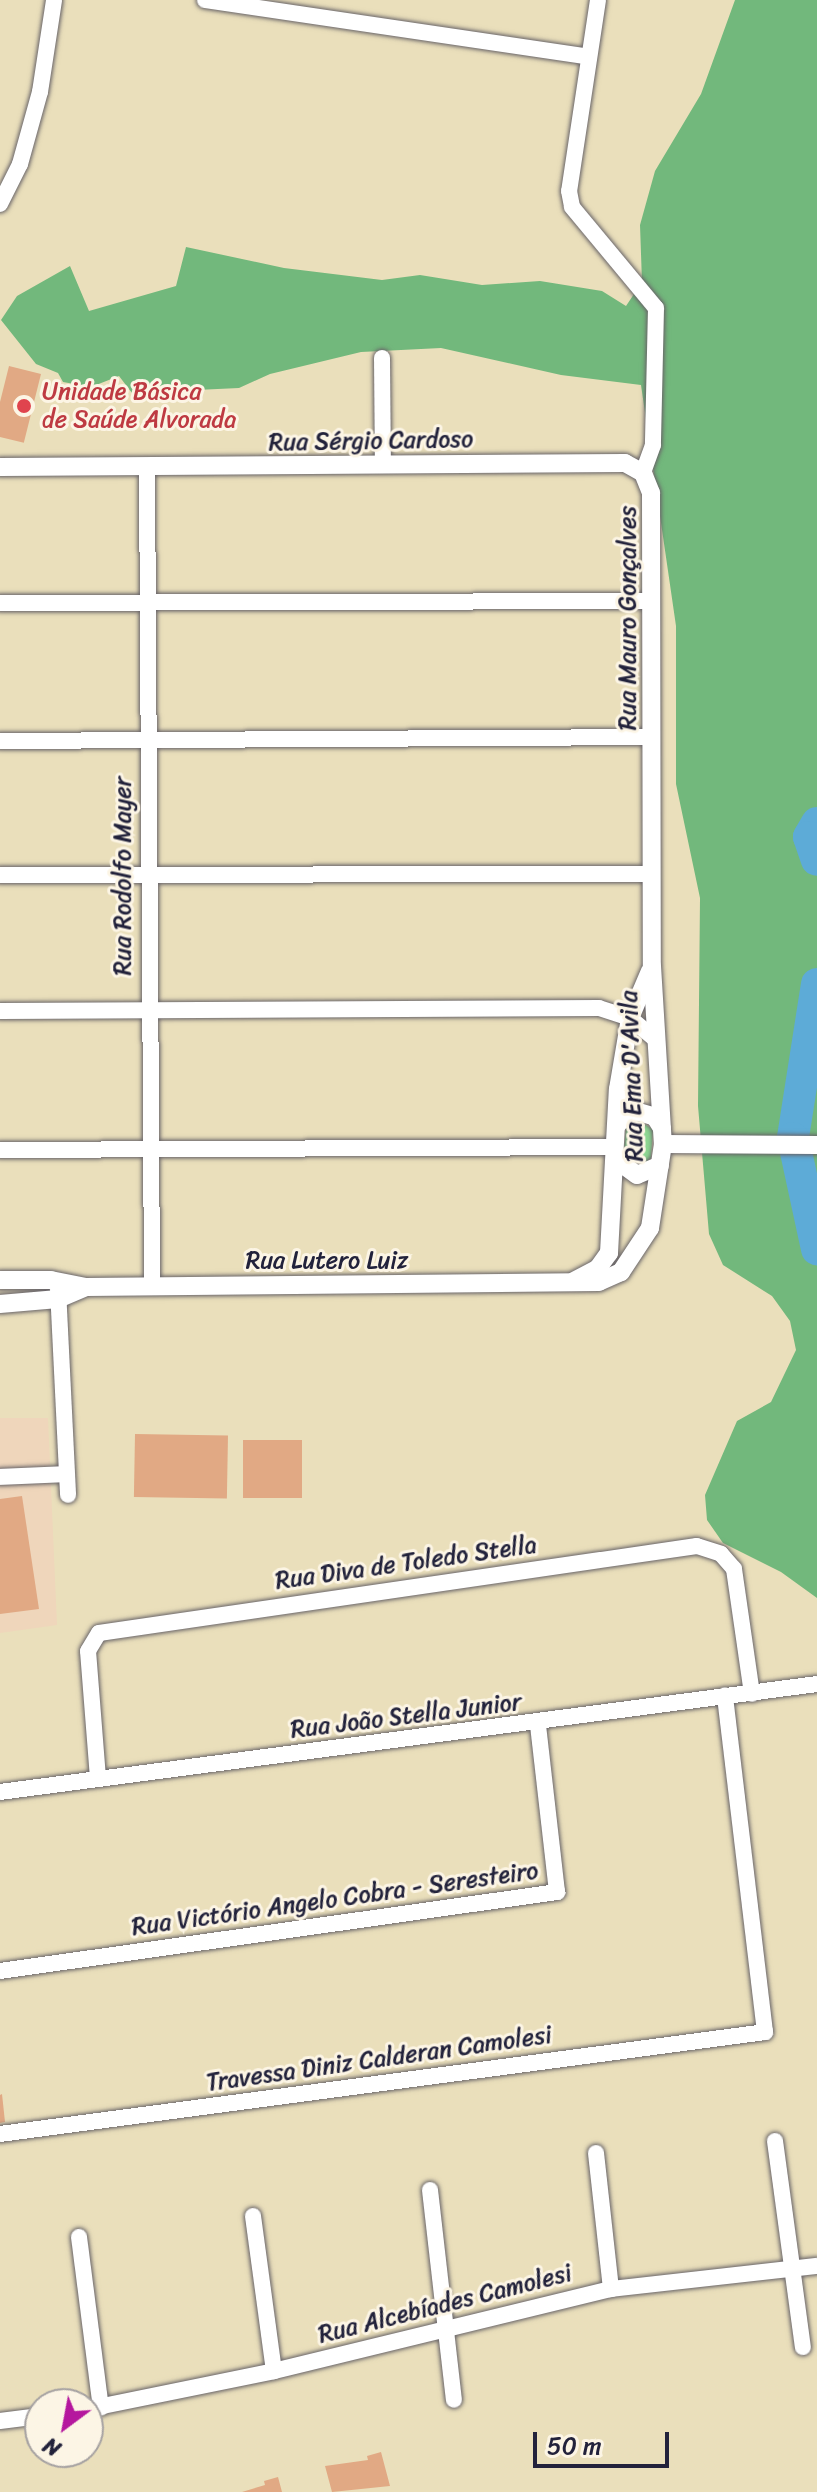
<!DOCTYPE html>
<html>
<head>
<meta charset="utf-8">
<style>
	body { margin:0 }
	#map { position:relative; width:817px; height:2492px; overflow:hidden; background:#eadfbb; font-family:Sriracha,sans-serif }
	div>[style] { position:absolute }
	.built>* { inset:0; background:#efd6bb }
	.green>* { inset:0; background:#8dd792 }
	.forest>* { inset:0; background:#72b87c }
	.river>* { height:32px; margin:-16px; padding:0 16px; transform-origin:16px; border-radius:16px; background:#5dabd7 }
	.building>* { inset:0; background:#e1a984; transform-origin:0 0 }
	.roads { filter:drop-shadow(0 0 2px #686468) drop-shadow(0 0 2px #686468) }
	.minor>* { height:16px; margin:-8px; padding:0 8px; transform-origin:8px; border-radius:8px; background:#fff }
	.tertiary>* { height:18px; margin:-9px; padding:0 9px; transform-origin:9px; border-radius:9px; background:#fff }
	.dots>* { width:22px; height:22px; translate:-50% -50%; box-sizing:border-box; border:4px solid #fcf5e5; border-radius:50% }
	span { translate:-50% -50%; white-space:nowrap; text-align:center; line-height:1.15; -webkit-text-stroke:6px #fcf5e5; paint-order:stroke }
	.health-label { font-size:24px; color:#be3a42 }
	.left { translate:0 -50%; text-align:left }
	.street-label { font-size:24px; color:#22223b }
	.north { position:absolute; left:24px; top:2388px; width:80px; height:80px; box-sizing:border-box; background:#fcf5e5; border:2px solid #a5a1a1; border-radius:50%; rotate:212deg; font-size:22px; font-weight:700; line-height:32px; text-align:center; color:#22223b }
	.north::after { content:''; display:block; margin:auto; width:28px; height:36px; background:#b5179e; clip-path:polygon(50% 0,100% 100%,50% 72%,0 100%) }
	.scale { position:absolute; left:533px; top:2432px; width:136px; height:36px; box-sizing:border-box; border:4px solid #22223b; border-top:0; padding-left:10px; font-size:24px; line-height:28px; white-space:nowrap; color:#22223b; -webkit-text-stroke:6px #fcf5e5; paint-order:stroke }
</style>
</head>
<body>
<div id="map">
	<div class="built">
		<i style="clip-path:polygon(0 1418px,48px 1418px,57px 1625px,0 1633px)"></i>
	</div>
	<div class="green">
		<i style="clip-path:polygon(635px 1119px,653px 1129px,651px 1158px,644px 1164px,631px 1161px,624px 1147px,626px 1128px)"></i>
	</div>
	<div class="forest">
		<i style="clip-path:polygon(735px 0,817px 0,817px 1598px,781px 1572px,723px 1543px,707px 1520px,705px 1495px,737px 1421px,771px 1402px,796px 1350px,790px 1321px,772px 1296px,723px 1265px,709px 1234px,698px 1106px,700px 898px,676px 784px,676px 626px,641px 385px,561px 375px,441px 348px,361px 352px,270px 374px,239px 388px,132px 393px,119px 376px,91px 387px,63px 382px,58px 373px,36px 364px,1px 320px,17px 296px,70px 266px,89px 311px,176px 286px,186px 247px,284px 268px,382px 280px,420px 275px,482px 285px,540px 281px,602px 291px,626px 306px,642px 282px,640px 225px,655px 171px,701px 94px)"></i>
	</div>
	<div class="river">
		<i style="left:817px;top:823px;width:16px;rotate:120deg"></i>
		<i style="left:809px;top:837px;width:24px;rotate:71deg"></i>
		<i style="left:817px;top:984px;width:156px;rotate:98.9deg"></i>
		<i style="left:793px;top:1138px;width:114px;rotate:77.8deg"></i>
	</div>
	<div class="building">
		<i style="left:9px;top:366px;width:33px;height:71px;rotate:14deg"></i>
		<i style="left:135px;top:1434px;width:93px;height:63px;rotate:1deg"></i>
		<i style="left:243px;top:1440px;width:59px;height:58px"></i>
		<i style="clip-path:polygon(22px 1496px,39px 1609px,0 1614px,0 1499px)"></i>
		<i style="clip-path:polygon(2px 2094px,5px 2122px,0 2123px,0 2095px)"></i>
		<i style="clip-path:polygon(381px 2452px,390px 2486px,332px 2492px,325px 2466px,368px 2460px,367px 2456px)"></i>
		<i style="clip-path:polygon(278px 2477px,282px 2492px,242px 2492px,265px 2485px,264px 2481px)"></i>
	</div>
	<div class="roads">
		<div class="minor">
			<i style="left:205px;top:0;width:388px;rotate:8.4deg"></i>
			<i style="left:598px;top:0;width:193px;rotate:98.6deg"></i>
			<i style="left:569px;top:191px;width:16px;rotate:79deg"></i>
			<i style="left:572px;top:207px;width:131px;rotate:50.3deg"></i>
			<i style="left:656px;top:308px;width:137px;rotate:91.3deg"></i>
			<i style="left:653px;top:445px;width:30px;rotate:110deg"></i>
			<i style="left:0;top:204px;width:45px;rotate:-63.4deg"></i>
			<i style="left:20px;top:164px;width:75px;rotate:-74.5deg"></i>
			<i style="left:40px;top:92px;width:93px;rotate:-81.3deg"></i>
			<i style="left:382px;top:358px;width:107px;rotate:89.5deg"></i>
			<i style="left:147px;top:467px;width:818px;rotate:89.65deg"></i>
			<i style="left:0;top:603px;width:652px;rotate:-0.18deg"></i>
			<i style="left:0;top:741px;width:652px;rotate:-0.35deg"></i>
			<i style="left:0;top:875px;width:652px;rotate:-0.09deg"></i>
			<i style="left:0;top:1011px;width:599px;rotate:-0.29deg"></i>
			<i style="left:599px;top:1008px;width:33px;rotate:18deg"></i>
			<i style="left:630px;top:1018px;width:33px;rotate:40deg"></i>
			<i style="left:0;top:1150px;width:615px;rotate:-0.28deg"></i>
			<i style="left:58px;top:1289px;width:206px;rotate:87.2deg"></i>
			<i style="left:0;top:1477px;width:66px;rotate:-2.6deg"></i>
			<i style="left:98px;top:1778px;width:127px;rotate:-94.5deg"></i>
			<i style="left:88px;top:1651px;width:21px;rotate:-59deg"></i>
			<i style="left:99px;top:1633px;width:604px;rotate:-8.28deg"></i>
			<i style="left:697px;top:1546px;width:25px;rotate:18deg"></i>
			<i style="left:721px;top:1554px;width:20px;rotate:49deg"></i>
			<i style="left:734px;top:1569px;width:126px;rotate:81.8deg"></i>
			<i style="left:0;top:1792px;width:824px;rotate:-7.53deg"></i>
			<i style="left:0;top:1971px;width:563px;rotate:-8.07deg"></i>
			<i style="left:557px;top:1892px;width:169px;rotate:-96.5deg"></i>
			<i style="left:0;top:2134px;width:772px;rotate:-7.59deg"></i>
			<i style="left:765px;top:2032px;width:339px;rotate:-96.8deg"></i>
			<i style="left:775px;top:2141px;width:208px;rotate:82.3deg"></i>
			<i style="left:596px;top:2153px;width:137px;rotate:83.7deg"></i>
			<i style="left:430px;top:2190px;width:211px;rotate:83.5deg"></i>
			<i style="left:253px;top:2216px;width:156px;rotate:82.3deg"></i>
			<i style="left:79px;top:2237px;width:172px;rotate:82.7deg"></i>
			<i style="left:88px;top:2409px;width:190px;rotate:-11.5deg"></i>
			<i style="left:274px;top:2371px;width:347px;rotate:-13.7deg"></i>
			<i style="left:611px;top:2289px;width:207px;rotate:-6.4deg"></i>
			<i style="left:0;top:2421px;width:40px;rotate:-7.1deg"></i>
		</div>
		<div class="tertiary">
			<i style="left:0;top:467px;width:625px;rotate:-0.37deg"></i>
			<i style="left:625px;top:463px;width:21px;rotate:29deg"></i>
			<i style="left:643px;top:473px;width:22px;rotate:68deg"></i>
			<i style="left:651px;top:493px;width:473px;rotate:89.9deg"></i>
			<i style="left:652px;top:966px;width:178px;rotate:86.5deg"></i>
			<i style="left:663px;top:1144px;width:85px;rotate:98.8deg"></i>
			<i style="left:650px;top:1228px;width:53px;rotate:123.4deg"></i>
			<i style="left:621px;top:1272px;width:24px;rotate:156deg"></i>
			<i style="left:599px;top:1282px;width:513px;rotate:179.44deg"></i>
			<i style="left:86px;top:1287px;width:36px;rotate:-169deg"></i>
			<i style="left:51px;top:1280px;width:51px;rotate:180deg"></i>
			<i style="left:616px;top:1126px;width:15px;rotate:-48deg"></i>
			<i style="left:626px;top:1115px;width:13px;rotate:-13deg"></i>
			<i style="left:639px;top:1112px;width:17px;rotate:17deg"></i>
			<i style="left:655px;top:1117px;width:13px;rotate:58deg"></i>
			<i style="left:663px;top:1144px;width:154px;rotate:0.4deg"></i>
			<i style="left:615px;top:1159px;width:27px;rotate:36deg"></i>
			<i style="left:637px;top:1175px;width:25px;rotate:-23deg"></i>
			<i style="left:574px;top:1281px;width:27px;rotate:-28deg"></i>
			<i style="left:598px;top:1268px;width:19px;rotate:-54deg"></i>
			<i style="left:609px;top:1253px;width:164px;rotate:-86.9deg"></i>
			<i style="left:618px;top:1089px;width:72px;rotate:-80.4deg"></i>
			<i style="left:630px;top:1018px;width:51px;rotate:-66.9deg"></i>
			<i style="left:0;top:1304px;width:58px;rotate:-4.9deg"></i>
			<i style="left:58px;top:1299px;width:30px;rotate:-23deg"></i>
		</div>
	</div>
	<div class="dots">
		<i style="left:24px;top:406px;background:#e0444e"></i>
	</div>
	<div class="health-label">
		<span class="left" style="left:42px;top:406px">Unidade Básica<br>de Saúde Alvorada</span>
	</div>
	<div class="street-label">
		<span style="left:371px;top:441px;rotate:-1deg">Rua Sérgio Cardoso</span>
		<span style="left:628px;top:618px;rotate:-90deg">Rua Mauro Gonçalves</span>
		<span style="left:123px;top:876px;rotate:-90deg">Rua Rodolfo Mayer</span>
		<span style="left:632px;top:1076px;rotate:-92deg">Rua Ema D'Avila</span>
		<span style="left:327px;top:1261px">Rua Lutero Luiz</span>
		<span style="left:406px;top:1563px;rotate:-8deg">Rua Diva de Toledo Stella</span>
		<span style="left:406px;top:1716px;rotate:-7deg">Rua João Stella Junior</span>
		<span style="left:335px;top:1899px;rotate:-8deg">Rua Victório Angelo Cobra - Seresteiro</span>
		<span style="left:379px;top:2059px;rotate:-8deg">Travessa Diniz Calderan Camolesi</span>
		<span style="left:445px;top:2304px;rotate:-14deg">Rua Alcebíades Camolesi</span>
	</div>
	<div class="north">N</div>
	<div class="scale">50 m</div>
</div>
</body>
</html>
